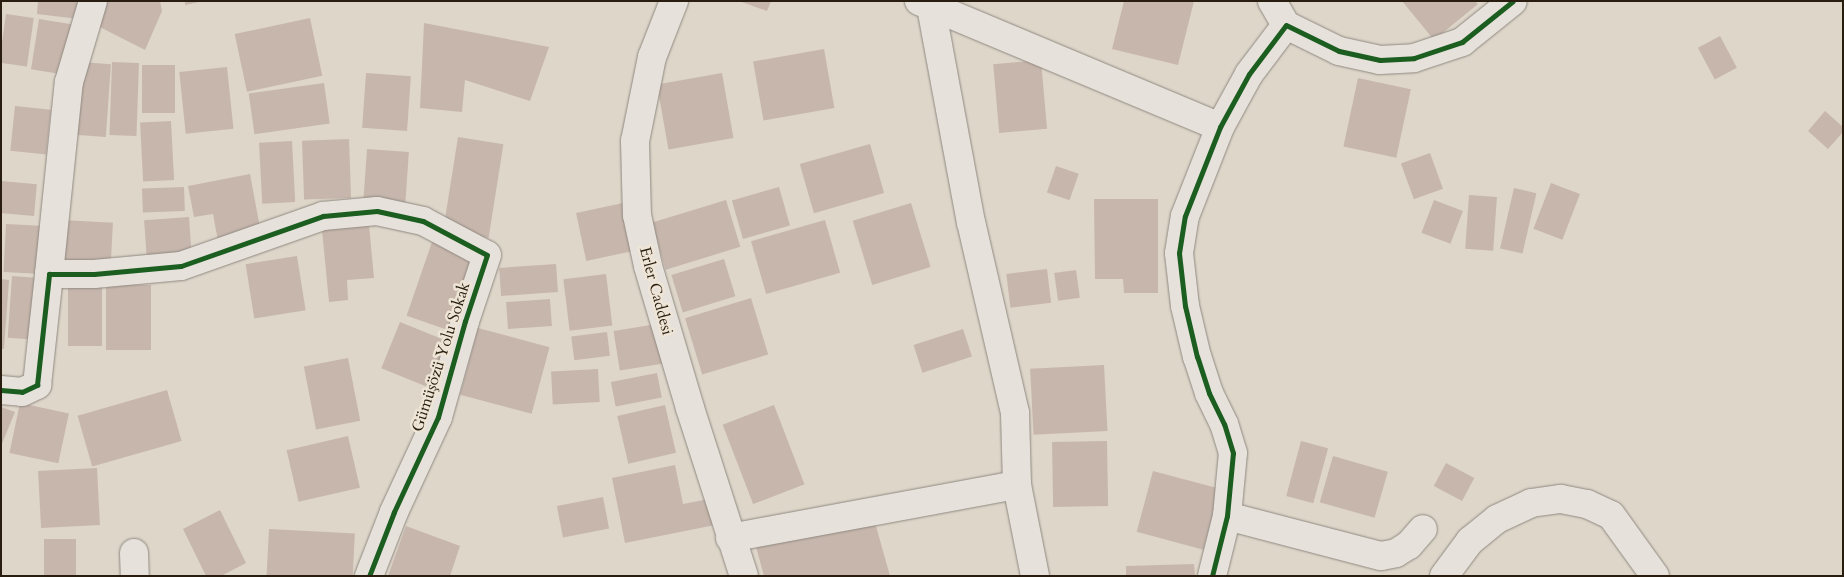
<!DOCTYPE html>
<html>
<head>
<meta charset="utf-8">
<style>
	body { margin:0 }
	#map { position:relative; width:1844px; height:577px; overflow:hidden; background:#ded6c9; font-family:Cardo,serif }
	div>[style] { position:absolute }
	.building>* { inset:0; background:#c7b6ac; transform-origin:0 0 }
	.roads { filter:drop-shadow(0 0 1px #8f8980) drop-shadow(0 0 1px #8f8980) }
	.minor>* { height:28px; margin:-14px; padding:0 14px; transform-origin:14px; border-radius:14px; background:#e6e1db }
	.cycleway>* { height:5px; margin:-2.5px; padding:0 2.5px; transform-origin:2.5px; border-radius:2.5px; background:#1b5e20 }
	span { translate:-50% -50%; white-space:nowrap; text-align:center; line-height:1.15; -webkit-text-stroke:5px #efe5d6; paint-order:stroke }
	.street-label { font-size:16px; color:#281d0f }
	.frame { position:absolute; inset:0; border:2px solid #281d0f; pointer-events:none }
</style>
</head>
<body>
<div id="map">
	<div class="building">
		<i style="clip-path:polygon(38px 1px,82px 1px,79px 19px,37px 14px)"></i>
		<i style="clip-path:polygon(101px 1px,160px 1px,162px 11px,145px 50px,94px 24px)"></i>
		<i style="clip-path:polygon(185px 1px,199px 1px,199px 2px,185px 5px)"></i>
		<i style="clip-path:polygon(739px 1px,771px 1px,767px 11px)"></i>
		<i style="clip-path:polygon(1124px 1px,1194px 1px,1178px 65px,1112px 49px)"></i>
		<i style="clip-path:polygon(1402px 1px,1475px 1px,1478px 4px,1434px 40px)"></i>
		<i style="left:6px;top:14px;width:28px;height:49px;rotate:8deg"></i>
		<i style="left:310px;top:18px;width:59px;height:77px;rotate:78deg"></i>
		<i style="left:39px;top:19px;width:36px;height:51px;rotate:9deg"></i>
		<i style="clip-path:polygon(424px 23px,549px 47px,530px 101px,465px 80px,462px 112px,420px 108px)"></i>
		<i style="left:1720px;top:36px;width:36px;height:25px;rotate:62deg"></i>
		<i style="left:824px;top:49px;width:60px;height:72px;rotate:80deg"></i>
		<i style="left:1041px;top:60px;width:69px;height:48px;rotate:85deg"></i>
		<i style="left:80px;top:62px;width:31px;height:73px;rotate:4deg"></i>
		<i style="left:112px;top:62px;width:27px;height:73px;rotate:2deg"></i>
		<i style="left:142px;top:65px;width:33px;height:48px"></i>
		<i style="left:227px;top:67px;width:62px;height:48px;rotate:84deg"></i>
		<i style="left:366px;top:73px;width:45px;height:55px;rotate:4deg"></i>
		<i style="left:722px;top:73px;width:66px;height:66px;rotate:80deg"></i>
		<i style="left:1358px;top:78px;width:54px;height:70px;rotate:12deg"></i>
		<i style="left:324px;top:83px;width:41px;height:76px;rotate:82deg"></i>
		<i style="left:15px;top:106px;width:36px;height:45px;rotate:6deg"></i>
		<i style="clip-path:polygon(1825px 111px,1843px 127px,1843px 132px,1828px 149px,1808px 131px)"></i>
		<i style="left:171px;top:121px;width:59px;height:31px;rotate:87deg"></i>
		<i style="left:458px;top:137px;width:46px;height:95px;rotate:9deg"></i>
		<i style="left:349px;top:139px;width:59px;height:47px;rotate:88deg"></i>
		<i style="left:292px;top:141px;width:61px;height:33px;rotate:87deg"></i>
		<i style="left:870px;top:144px;width:51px;height:73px;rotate:74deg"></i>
		<i style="left:367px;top:149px;width:42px;height:53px;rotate:4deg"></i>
		<i style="left:1430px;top:153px;width:38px;height:31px;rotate:70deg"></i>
		<i style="left:1056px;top:166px;width:24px;height:28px;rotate:19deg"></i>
		<i style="clip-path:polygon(250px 174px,261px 233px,218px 241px,213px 214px,194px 217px,188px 186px)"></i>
		<i style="left:1px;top:181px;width:36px;height:32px;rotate:5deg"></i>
		<i style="left:1551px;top:183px;width:31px;height:49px;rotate:21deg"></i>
		<i style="left:184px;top:187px;width:24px;height:42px;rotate:88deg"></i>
		<i style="left:779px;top:187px;width:40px;height:49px;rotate:74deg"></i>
		<i style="left:1514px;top:188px;width:23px;height:62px;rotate:13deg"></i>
		<i style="left:1469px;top:195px;width:28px;height:54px;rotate:4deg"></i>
		<i style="clip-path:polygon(1094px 199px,1158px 199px,1158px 293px,1124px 293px,1123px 279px,1095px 279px)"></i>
		<i style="left:726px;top:200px;width:49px;height:78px;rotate:73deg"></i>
		<i style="left:1434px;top:200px;width:31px;height:35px;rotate:21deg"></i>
		<i style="left:623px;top:203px;width:49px;height:48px;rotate:78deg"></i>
		<i style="left:911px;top:203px;width:67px;height:61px;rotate:73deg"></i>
		<i style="left:189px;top:217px;width:39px;height:45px;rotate:86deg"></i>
		<i style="left:62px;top:220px;width:51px;height:49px;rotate:3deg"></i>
		<i style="left:825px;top:220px;width:55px;height:77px;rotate:74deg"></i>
		<i style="left:6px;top:224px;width:34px;height:48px;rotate:3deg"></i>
		<i style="clip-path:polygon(369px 225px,374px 278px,347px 280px,348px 300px,329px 302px,322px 230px)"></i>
		<i style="left:432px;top:242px;width:46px;height:78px;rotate:19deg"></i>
		<i style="left:297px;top:256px;width:55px;height:52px;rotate:81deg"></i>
		<i style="left:724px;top:259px;width:39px;height:55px;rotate:73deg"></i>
		<i style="left:556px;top:264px;width:28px;height:57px;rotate:86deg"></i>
		<i style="left:1047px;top:269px;width:34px;height:41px;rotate:83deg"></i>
		<i style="left:1076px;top:270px;width:28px;height:22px;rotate:82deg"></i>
		<i style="left:606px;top:274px;width:52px;height:43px;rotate:83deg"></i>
		<i style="left:12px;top:276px;width:27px;height:62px;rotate:4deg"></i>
		<i style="clip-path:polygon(1px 279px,9px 280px,4px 349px,1px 349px)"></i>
		<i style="left:68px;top:283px;width:34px;height:63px"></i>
		<i style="left:106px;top:285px;width:45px;height:65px"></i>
		<i style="left:751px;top:298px;width:59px;height:69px;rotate:73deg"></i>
		<i style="left:550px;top:299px;width:27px;height:44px;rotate:86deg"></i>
		<i style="left:400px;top:322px;width:52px;height:50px;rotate:22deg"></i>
		<i style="left:657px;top:324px;width:40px;height:44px;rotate:81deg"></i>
		<i style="left:478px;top:328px;width:74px;height:69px;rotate:15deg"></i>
		<i style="left:963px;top:329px;width:29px;height:52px;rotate:72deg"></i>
		<i style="left:607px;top:332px;width:24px;height:36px;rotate:83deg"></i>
		<i style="left:348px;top:358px;width:64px;height:45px;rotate:79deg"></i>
		<i style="left:1104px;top:365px;width:66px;height:74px;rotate:87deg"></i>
		<i style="left:598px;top:369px;width:33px;height:47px;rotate:87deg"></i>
		<i style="left:657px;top:373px;width:25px;height:47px;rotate:79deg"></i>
		<i style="left:167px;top:390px;width:53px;height:93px;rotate:74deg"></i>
		<i style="left:20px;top:403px;width:50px;height:51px;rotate:12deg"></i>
		<i style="left:665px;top:405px;width:49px;height:49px;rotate:77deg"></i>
		<i style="left:774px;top:405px;width:85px;height:55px;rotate:69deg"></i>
		<i style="clip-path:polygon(1px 407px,15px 412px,1px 446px)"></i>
		<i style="left:348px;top:436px;width:53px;height:63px;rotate:77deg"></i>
		<i style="left:1107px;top:441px;width:65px;height:55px;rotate:89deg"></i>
		<i style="left:1301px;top:441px;width:28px;height:57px;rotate:15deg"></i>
		<i style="left:1333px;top:456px;width:57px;height:48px;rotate:16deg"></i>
		<i style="left:1446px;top:463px;width:32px;height:26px;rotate:28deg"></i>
		<i style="clip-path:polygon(675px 465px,683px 504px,709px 499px,715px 525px,625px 543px,612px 478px)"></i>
		<i style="left:97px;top:468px;width:57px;height:59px;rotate:87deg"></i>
		<i style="left:1153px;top:471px;width:69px;height:63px;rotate:15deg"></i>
		<i style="left:603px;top:497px;width:32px;height:47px;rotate:79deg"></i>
		<i style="clip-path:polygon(220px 510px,246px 563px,221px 576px,206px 576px,183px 529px)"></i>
		<i style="clip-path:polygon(874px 519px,890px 576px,764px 576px,755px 543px)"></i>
		<i style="clip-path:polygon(406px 526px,460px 546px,450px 576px,388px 576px)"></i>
		<i style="left:269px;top:529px;width:86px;height:47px;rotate:3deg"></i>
		<i style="left:44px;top:539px;width:32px;height:37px"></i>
		<i style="clip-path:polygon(1194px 564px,1195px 576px,1126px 576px,1126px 566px)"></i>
	</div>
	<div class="roads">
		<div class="minor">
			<i style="left:674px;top:1px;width:60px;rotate:111.4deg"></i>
			<i style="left:652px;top:57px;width:86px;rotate:101.4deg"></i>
			<i style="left:635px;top:141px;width:74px;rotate:88.5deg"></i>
			<i style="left:637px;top:215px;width:52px;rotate:77.8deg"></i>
			<i style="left:648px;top:266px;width:148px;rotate:73.5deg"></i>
			<i style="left:690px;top:408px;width:176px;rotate:72.2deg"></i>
			<i style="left:919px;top:1px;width:326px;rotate:22.7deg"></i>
			<i style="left:1272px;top:1px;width:28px;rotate:60deg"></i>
			<i style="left:931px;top:7px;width:219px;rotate:79.5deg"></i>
			<i style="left:971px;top:222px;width:196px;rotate:77deg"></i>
			<i style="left:1015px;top:413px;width:72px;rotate:88.4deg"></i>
			<i style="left:1017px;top:485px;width:93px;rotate:78.8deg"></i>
			<i style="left:49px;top:274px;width:193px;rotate:-84.1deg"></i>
			<i style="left:69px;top:82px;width:84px;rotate:-73.5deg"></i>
			<i style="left:1px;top:390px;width:21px;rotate:5deg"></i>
			<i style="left:22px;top:392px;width:17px;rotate:-25deg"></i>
			<i style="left:37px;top:385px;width:112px;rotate:-83.8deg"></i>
			<i style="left:49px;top:274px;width:45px"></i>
			<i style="left:94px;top:274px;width:87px;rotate:-5.3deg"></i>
			<i style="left:181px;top:266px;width:151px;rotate:-19.4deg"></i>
			<i style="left:323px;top:216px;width:54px;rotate:-5.3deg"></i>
			<i style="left:377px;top:211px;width:47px;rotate:12.3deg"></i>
			<i style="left:423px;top:221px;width:72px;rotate:28deg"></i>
			<i style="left:487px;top:255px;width:70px;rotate:108.4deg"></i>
			<i style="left:465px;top:321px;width:100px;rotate:105.7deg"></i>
			<i style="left:438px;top:417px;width:105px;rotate:114.9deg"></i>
			<i style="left:394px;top:512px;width:69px;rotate:111.3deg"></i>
			<i style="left:1227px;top:516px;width:159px;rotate:14.6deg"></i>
			<i style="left:1381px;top:556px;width:15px;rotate:-11deg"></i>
			<i style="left:1396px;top:553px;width:15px;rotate:-32deg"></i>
			<i style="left:1409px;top:545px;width:21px;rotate:-49deg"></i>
			<i style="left:730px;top:538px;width:292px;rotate:-10.5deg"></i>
			<i style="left:134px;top:553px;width:23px;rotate:88deg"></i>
			<i style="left:1212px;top:576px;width:62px;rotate:-76deg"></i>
			<i style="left:1227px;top:516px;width:63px;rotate:-84.6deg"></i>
			<i style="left:1233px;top:453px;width:30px;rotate:-107deg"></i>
			<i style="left:1224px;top:424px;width:34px;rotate:-116deg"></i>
			<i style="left:1209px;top:393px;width:38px;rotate:-108deg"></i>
			<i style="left:1197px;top:357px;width:52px;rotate:-103.2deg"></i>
			<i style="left:1185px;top:306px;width:53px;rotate:-96.5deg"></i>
			<i style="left:1179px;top:253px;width:37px;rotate:-81deg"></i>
			<i style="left:1185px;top:216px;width:96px;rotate:-68.5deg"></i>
			<i style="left:1220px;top:127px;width:60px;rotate:-61.3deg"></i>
			<i style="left:1249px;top:74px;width:61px;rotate:-52.9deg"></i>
			<i style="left:1286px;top:25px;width:59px;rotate:26.1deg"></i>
			<i style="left:1339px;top:51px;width:42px;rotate:12.4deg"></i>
			<i style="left:1380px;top:60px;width:34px;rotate:-3deg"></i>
			<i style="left:1414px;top:58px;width:51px;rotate:-18.4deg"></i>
			<i style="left:1462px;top:42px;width:65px;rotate:-38.8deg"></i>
			<i style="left:1444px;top:576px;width:44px;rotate:-53.4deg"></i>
			<i style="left:1470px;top:541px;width:35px;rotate:-39deg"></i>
			<i style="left:1497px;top:519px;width:38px;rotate:-25deg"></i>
			<i style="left:1531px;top:503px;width:30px;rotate:-8deg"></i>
			<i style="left:1561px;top:499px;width:26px;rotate:11deg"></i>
			<i style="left:1587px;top:504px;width:26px;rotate:25deg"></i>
			<i style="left:1611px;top:515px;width:75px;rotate:54.2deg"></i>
		</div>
	</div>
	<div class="cycleway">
		<i style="left:1px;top:390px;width:21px;rotate:5deg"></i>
		<i style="left:22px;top:392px;width:17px;rotate:-25deg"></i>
		<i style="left:37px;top:385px;width:112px;rotate:-83.8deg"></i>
		<i style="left:49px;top:274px;width:45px"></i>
		<i style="left:94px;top:274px;width:87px;rotate:-5.3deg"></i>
		<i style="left:181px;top:266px;width:151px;rotate:-19.4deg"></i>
		<i style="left:323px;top:216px;width:54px;rotate:-5.3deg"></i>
		<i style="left:377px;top:211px;width:47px;rotate:12.3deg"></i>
		<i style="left:423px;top:221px;width:72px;rotate:28deg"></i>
		<i style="left:487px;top:255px;width:70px;rotate:108.4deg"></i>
		<i style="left:465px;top:321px;width:100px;rotate:105.7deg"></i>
		<i style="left:438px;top:417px;width:105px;rotate:114.9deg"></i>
		<i style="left:394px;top:512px;width:69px;rotate:111.3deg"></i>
		<i style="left:1212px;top:576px;width:62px;rotate:-76deg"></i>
		<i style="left:1227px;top:516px;width:63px;rotate:-84.6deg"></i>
		<i style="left:1233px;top:453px;width:30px;rotate:-107deg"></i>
		<i style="left:1224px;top:424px;width:34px;rotate:-116deg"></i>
		<i style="left:1209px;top:393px;width:38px;rotate:-108deg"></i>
		<i style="left:1197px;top:357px;width:52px;rotate:-103.2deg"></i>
		<i style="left:1185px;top:306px;width:53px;rotate:-96.5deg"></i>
		<i style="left:1179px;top:253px;width:37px;rotate:-81deg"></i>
		<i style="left:1185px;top:216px;width:96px;rotate:-68.5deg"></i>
		<i style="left:1220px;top:127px;width:60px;rotate:-61.3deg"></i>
		<i style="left:1249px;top:74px;width:61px;rotate:-52.9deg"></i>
		<i style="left:1286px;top:25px;width:59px;rotate:26.1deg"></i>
		<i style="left:1339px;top:51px;width:42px;rotate:12.4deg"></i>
		<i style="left:1380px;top:60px;width:34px;rotate:-3deg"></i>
		<i style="left:1414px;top:58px;width:51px;rotate:-18.4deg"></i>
		<i style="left:1462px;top:42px;width:65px;rotate:-38.8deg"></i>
	</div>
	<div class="street-label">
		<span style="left:656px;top:291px;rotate:75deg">Erler Caddesi</span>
		<span style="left:441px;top:357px;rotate:-72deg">Gümüşözü Yolu Sokak</span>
	</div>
	<div class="frame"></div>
</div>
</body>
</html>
